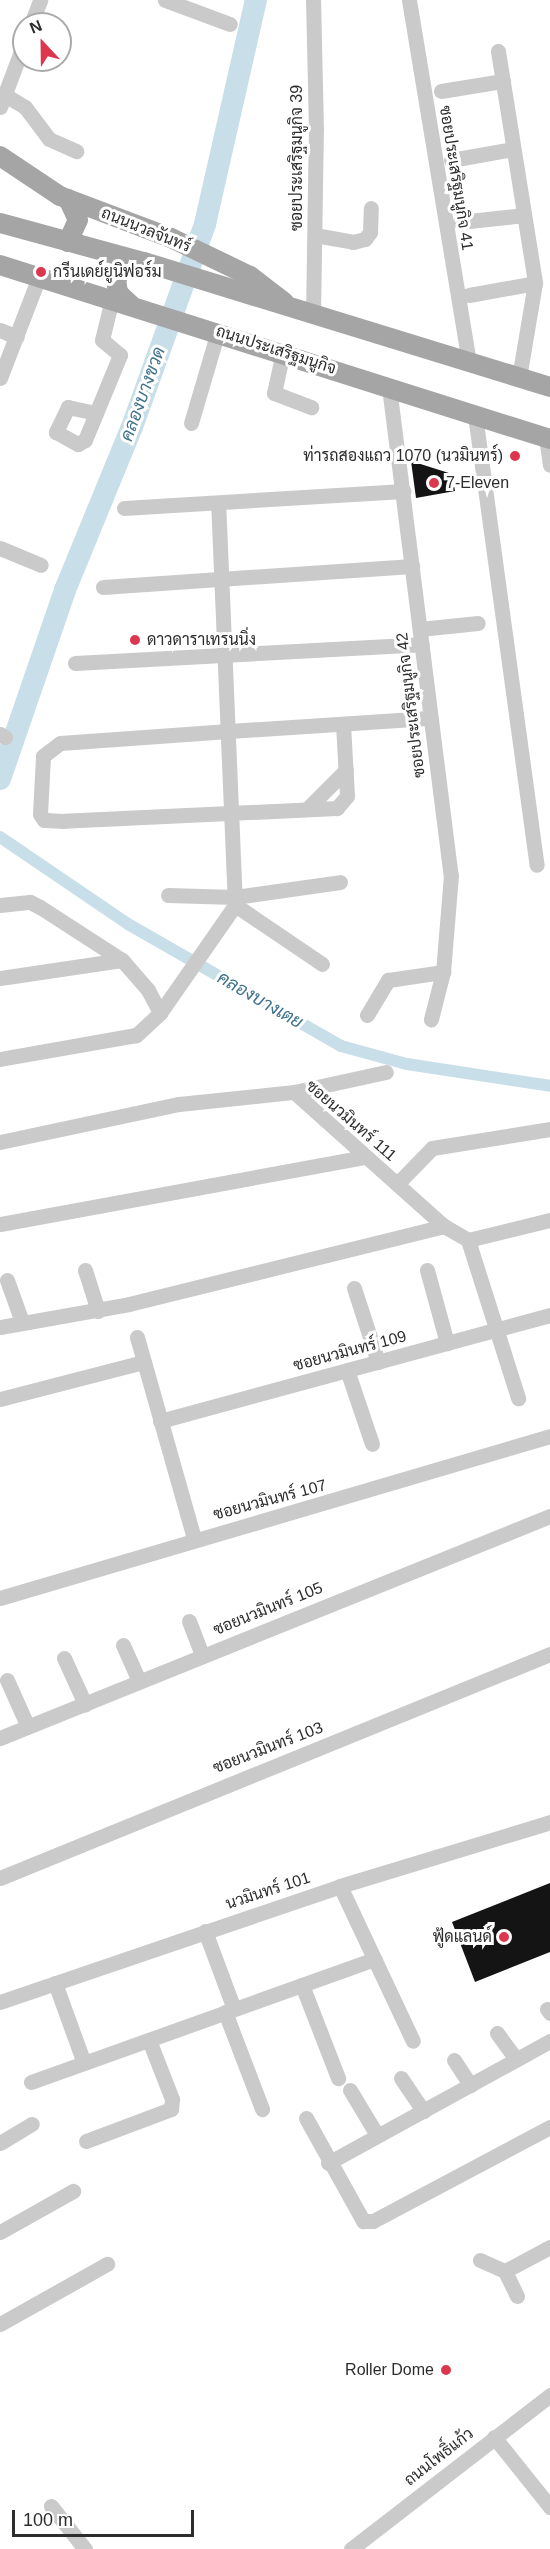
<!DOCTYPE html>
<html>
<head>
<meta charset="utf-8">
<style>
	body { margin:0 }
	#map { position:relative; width:550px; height:2549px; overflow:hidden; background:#fff; font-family:Arial,Sarabun,sans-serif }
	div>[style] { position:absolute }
	.canal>* { height:12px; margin:-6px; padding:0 6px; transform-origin:6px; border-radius:6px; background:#c8dfe9 }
	.river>* { height:22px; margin:-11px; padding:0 11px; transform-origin:11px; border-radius:11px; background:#c8dfe9 }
	.building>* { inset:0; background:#141414 }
	.minor>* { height:15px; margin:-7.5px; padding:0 7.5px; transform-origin:7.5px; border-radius:7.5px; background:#cacaca }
	.major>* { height:20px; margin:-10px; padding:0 10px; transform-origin:10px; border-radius:10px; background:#a5a5a5 }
	.dots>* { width:16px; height:16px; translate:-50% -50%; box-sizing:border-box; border:3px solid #fff; border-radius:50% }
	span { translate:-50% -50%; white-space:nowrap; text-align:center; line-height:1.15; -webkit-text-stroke:6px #fff; paint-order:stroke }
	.street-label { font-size:16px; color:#2d2d2d }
	.poi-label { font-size:16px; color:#2d2d2d }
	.left { translate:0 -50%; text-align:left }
	.right { translate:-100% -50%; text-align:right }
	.water-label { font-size:18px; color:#3f738b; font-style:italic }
	.north { position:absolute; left:12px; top:12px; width:60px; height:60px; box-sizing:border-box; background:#fff; border:2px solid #ababab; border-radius:50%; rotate:338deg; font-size:16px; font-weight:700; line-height:24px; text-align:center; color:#2d2d2d }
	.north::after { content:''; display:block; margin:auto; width:21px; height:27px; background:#dc374e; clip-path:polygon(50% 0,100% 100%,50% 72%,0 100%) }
	.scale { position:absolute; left:12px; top:2510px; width:182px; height:27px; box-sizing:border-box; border:3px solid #2d2d2d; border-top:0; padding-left:8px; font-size:18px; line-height:21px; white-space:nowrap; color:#2d2d2d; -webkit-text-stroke:4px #fff; paint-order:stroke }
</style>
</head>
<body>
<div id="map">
	<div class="canal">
		<i style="left:0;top:837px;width:155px;rotate:34.2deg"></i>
		<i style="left:128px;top:924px;width:245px;rotate:29.8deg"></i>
		<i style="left:341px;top:1046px;width:68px;rotate:15.3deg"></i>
		<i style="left:407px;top:1064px;width:145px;rotate:8.7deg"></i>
	</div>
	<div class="river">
		<i style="left:0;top:779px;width:200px;rotate:-71deg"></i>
		<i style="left:65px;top:590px;width:176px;rotate:-67.7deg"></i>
		<i style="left:132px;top:427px;width:216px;rotate:-70.2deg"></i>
		<i style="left:205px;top:224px;width:230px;rotate:-77.2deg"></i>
	</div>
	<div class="building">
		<i style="clip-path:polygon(411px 461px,452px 474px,455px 491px,416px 498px)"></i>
		<i style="clip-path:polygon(550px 1883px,550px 1952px,475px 1982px,452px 1922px)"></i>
	</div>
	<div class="minor">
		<i style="left:165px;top:0;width:69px;rotate:20.3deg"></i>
		<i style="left:409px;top:0;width:367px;rotate:80.6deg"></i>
		<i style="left:31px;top:24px;width:26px;rotate:-69deg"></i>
		<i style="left:498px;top:51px;width:235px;rotate:80.9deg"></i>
		<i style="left:535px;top:283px;width:96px;rotate:99.6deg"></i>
		<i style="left:441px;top:91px;width:63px;rotate:-9.2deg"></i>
		<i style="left:5px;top:95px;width:23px;rotate:31deg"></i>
		<i style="left:25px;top:107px;width:40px;rotate:53deg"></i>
		<i style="left:49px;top:139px;width:30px;rotate:24deg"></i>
		<i style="left:0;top:107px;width:68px;rotate:-69.4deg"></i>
		<i style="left:451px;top:160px;width:63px;rotate:-10.1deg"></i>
		<i style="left:460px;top:222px;width:64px;rotate:-6.2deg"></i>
		<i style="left:315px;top:235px;width:39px;rotate:10deg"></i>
		<i style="left:353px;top:242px;width:12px;rotate:-14deg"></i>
		<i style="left:365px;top:239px;width:9px;rotate:-54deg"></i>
		<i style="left:370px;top:232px;width:24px;rotate:-88deg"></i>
		<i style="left:469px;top:295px;width:67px;rotate:-10.3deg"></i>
		<i style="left:313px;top:315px;width:185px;rotate:-89.1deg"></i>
		<i style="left:316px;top:130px;width:130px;rotate:-91.3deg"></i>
		<i style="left:0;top:330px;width:18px;rotate:22deg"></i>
		<i style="left:283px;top:352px;width:42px;rotate:102.4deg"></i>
		<i style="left:274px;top:393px;width:40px;rotate:21deg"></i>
		<i style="left:0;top:378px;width:108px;rotate:-68.9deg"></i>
		<i style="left:389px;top:387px;width:492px;rotate:82.8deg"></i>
		<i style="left:451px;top:875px;width:97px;rotate:94.7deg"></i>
		<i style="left:443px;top:972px;width:49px;rotate:104.3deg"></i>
		<i style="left:96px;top:413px;width:29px;rotate:-168deg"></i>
		<i style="left:68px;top:407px;width:28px;rotate:116deg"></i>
		<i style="left:56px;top:432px;width:25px;rotate:29deg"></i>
		<i style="left:78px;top:444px;width:8px;rotate:-30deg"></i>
		<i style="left:85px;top:440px;width:92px;rotate:-67.6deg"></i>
		<i style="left:120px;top:355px;width:23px;rotate:-140deg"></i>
		<i style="left:102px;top:340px;width:42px;rotate:-76.3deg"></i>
		<i style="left:475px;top:415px;width:454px;rotate:82.2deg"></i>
		<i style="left:191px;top:423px;width:96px;rotate:-73.6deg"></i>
		<i style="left:546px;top:437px;width:28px;rotate:82deg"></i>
		<i style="left:124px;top:508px;width:280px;rotate:-3.5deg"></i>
		<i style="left:0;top:548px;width:44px;rotate:22.5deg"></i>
		<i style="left:103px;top:587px;width:310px;rotate:-3.9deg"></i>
		<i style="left:420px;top:629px;width:58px;rotate:-5.9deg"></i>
		<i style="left:75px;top:663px;width:347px;rotate:-3.1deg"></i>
		<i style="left:343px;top:724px;width:72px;rotate:86.8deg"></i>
		<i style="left:347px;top:796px;width:16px;rotate:130deg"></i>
		<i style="left:337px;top:808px;width:273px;rotate:177.3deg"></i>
		<i style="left:64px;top:821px;width:20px;rotate:-177deg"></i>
		<i style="left:44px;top:820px;width:7px;rotate:-124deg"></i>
		<i style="left:40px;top:814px;width:58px;rotate:-87deg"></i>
		<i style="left:43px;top:756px;width:21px;rotate:-37deg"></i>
		<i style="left:60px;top:743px;width:169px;rotate:-4.1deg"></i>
		<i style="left:229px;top:731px;width:200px;rotate:-3.7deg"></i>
		<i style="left:0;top:734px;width:6px;rotate:31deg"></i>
		<i style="left:307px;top:809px;width:55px;rotate:-45deg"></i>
		<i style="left:168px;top:895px;width:67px;rotate:1.7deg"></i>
		<i style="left:235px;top:897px;width:106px;rotate:-8.1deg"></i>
		<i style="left:0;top:905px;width:30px;rotate:-6deg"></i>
		<i style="left:30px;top:902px;width:11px;rotate:27deg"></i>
		<i style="left:40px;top:907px;width:98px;rotate:32.9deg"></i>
		<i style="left:122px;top:960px;width:40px;rotate:49deg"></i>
		<i style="left:148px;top:990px;width:26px;rotate:62deg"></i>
		<i style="left:160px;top:1013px;width:33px;rotate:137deg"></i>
		<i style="left:136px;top:1035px;width:138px;rotate:170deg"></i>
		<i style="left:235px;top:905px;width:105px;rotate:34.1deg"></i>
		<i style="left:0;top:978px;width:123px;rotate:-8.4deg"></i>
		<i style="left:160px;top:1013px;width:131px;rotate:-55.2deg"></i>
		<i style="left:235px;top:905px;width:402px;rotate:-92.4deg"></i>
		<i style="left:367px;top:1015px;width:41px;rotate:-59deg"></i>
		<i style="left:388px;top:980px;width:56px;rotate:-8.3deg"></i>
		<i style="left:294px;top:1092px;width:201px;rotate:41.8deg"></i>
		<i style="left:444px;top:1226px;width:28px;rotate:30deg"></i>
		<i style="left:468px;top:1240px;width:84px;rotate:-13.7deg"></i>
		<i style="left:0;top:1142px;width:183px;rotate:-12deg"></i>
		<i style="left:179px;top:1104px;width:116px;rotate:-6deg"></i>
		<i style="left:294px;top:1092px;width:94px;rotate:-12.3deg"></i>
		<i style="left:397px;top:1184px;width:50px;rotate:-45.8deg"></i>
		<i style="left:432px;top:1148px;width:120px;rotate:-9.1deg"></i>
		<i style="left:0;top:1224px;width:370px;rotate:-10.4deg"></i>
		<i style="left:468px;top:1240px;width:166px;rotate:72.4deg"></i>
		<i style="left:85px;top:1270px;width:43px;rotate:72.4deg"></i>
		<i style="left:427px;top:1270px;width:76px;rotate:74.7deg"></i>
		<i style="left:7px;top:1280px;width:45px;rotate:70.3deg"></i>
		<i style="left:354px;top:1288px;width:78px;rotate:72deg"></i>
		<i style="left:0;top:1327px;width:131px;rotate:-10.1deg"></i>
		<i style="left:129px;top:1304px;width:325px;rotate:-13.9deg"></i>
		<i style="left:137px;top:1337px;width:210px;rotate:74.2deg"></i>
		<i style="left:347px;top:1370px;width:78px;rotate:71.3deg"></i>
		<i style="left:0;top:1399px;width:148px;rotate:-14.5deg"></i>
		<i style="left:160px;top:1421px;width:404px;rotate:-15.2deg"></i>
		<i style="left:0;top:1598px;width:573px;rotate:-16.41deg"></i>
		<i style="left:189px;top:1621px;width:36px;rotate:69deg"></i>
		<i style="left:123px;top:1645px;width:39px;rotate:66deg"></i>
		<i style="left:64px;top:1658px;width:51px;rotate:65.5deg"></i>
		<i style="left:7px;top:1680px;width:51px;rotate:65.9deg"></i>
		<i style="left:0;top:1738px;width:593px;rotate:-21.98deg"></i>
		<i style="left:0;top:1878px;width:594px;rotate:-22.16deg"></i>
		<i style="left:340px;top:1886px;width:171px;rotate:64.8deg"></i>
		<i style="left:205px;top:1931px;width:83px;rotate:69.6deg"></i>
		<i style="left:55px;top:1983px;width:85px;rotate:70.1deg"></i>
		<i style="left:302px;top:1985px;width:100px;rotate:68.8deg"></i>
		<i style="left:0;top:2002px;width:359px;rotate:-18.8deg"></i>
		<i style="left:340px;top:1886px;width:220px;rotate:-16.9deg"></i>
		<i style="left:547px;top:2009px;width:5px;rotate:53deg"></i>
		<i style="left:225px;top:2012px;width:104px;rotate:69.1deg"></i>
		<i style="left:497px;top:2033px;width:32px;rotate:54deg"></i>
		<i style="left:454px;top:2060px;width:30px;rotate:57deg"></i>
		<i style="left:401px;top:2078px;width:40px;rotate:56deg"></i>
		<i style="left:31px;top:2082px;width:365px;rotate:-19.7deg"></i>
		<i style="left:350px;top:2090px;width:52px;rotate:59deg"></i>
		<i style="left:306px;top:2118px;width:118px;rotate:61deg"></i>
		<i style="left:363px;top:2221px;width:10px"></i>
		<i style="left:373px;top:2221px;width:200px;rotate:-28deg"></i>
		<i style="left:86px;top:2141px;width:91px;rotate:-20.6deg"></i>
		<i style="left:171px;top:2109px;width:10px;rotate:-84deg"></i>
		<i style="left:172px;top:2099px;width:63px;rotate:-111.3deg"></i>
		<i style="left:0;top:2143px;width:37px;rotate:-31deg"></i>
		<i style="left:328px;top:2163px;width:253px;rotate:-28.8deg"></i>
		<i style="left:0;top:2232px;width:84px;rotate:-29.3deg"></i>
		<i style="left:480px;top:2260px;width:27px;rotate:24deg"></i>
		<i style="left:517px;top:2296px;width:28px;rotate:-116deg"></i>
		<i style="left:505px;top:2271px;width:51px;rotate:-28.1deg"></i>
		<i style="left:0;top:2324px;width:123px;rotate:-29.3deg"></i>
		<i style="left:494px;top:2437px;width:90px;rotate:51.3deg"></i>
		<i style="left:51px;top:2506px;width:55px;rotate:51.7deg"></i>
		<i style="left:351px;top:2549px;width:252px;rotate:-37.7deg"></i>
	</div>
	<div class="major">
		<i style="left:0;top:156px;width:72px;rotate:33.7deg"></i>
		<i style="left:60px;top:196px;width:119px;rotate:20.7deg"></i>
		<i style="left:171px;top:238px;width:88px;rotate:25.7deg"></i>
		<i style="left:250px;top:276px;width:43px;rotate:37.4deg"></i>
		<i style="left:0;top:223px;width:149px;rotate:15.2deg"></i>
		<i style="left:144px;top:262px;width:425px;rotate:17.1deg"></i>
		<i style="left:68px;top:242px;width:24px;rotate:-66deg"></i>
		<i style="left:78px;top:220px;width:23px;rotate:-115deg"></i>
		<i style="left:0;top:265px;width:577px;rotate:17.56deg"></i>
		<i style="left:131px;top:305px;width:18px;rotate:-137deg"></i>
		<i style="left:118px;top:293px;width:14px;rotate:-98deg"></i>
		<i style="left:116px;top:279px;width:15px;rotate:-58deg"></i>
		<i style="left:124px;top:266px;width:20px;rotate:-11deg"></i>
	</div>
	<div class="dots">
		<i style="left:41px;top:272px;background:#dc374e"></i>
		<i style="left:515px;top:456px;background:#dc374e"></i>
		<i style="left:434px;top:483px;background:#dc374e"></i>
		<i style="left:135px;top:640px;background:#dc374e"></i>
		<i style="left:504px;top:1937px;background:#dc374e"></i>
		<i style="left:446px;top:2370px;background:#dc374e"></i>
	</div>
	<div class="street-label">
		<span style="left:297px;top:158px;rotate:-90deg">ซอยประเสริฐมนูกิจ 39</span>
		<span style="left:456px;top:178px;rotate:81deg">ซอยประเสริฐมนูกิจ 41</span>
		<span style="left:146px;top:230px;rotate:22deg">ถนนนวลจันทร์</span>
		<span style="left:276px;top:350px;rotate:18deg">ถนนประเสริฐมนูกิจ</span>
		<span style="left:411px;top:705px;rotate:-97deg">ซอยประเสริฐมนูกิจ 42</span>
		<span style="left:351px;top:1121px;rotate:41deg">ซอยนวมินทร์ 111</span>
		<span style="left:350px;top:1351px;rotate:-15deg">ซอยนวมินทร์ 109</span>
		<span style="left:270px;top:1500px;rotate:-15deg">ซอยนวมินทร์ 107</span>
		<span style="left:268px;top:1609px;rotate:-22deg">ซอยนวมินทร์ 105</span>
		<span style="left:268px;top:1748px;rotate:-21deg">ซอยนวมินทร์ 103</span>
		<span style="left:268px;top:1891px;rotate:-18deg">นวมินทร์ 101</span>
		<span style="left:439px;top:2457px;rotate:-38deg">ถนนโพธิ์แก้ว</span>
	</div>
	<div class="poi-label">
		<span class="left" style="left:53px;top:272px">กรีนเดย์ยูนิฟอร์ม</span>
		<span class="right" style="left:503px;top:456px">ท่ารถสองแถว 1070 (นวมินทร์)</span>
		<span class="left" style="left:446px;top:483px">7-Eleven</span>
		<span class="left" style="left:147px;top:640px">ดาวดาราเทรนนิ่ง</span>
		<span class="right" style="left:492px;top:1937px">ฟู้ดแลนด์</span>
		<span class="right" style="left:434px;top:2370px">Roller Dome</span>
	</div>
	<div class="water-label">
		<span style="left:143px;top:394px;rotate:-70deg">คลองบางขวด</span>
		<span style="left:260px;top:1000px;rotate:30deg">คลองบางเตย</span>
	</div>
	<div class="north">N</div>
	<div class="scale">100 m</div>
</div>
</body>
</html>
